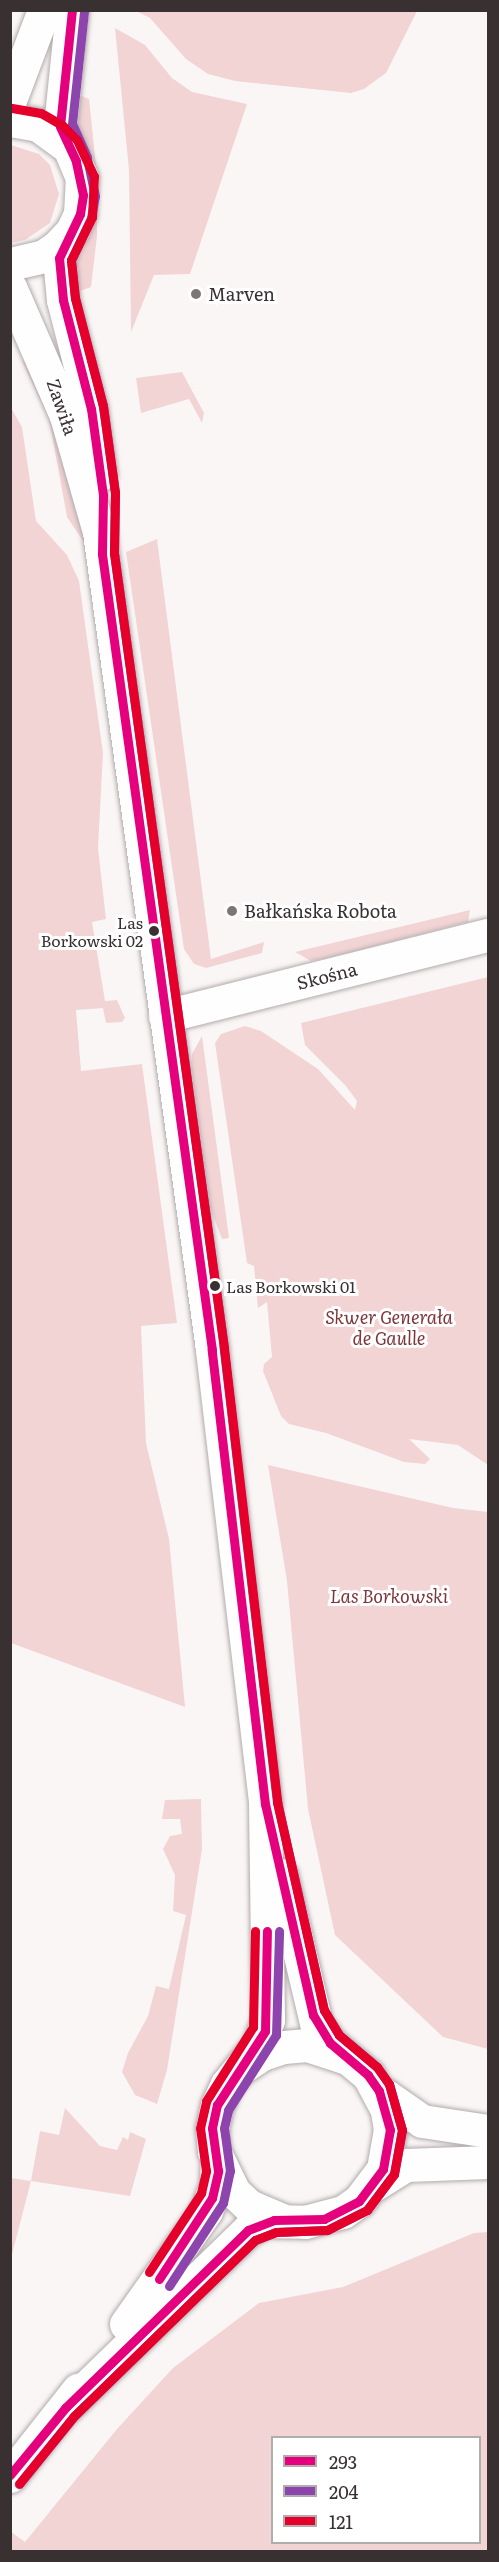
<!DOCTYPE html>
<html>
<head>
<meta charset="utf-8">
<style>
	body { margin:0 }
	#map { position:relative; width:499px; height:2562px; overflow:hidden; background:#fbf6f6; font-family:Literata,serif }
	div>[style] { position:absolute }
	.green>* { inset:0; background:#f2d4d5 }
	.roads { filter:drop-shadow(0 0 2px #b1abab) drop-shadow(0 0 2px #b1abab) }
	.street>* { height:33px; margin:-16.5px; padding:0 16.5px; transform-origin:16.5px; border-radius:16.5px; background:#fefefe }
	.secondary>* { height:33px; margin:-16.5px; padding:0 16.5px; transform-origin:16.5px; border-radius:16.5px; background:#fefefe }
	.bus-1>* { height:9px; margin:-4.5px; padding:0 4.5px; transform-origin:4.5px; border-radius:4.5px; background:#e5007d }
	.bus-2>* { height:9px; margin:-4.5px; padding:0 4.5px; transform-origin:4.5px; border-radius:4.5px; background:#8e44ad }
	.bus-3>* { height:9px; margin:-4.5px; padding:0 4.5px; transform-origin:4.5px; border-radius:4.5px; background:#e4002b }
	.dots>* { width:16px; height:16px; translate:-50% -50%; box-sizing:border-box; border:3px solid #fff; border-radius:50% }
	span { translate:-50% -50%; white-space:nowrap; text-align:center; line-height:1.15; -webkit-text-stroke:6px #fff; paint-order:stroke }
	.bus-label { font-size:16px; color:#393131 }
	.right { translate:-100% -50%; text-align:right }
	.left { translate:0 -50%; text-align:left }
	.poi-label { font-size:18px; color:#393131 }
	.street-label { font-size:18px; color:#393131 }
	.park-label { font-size:18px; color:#7d373c; font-style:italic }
	.frame { position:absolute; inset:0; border:12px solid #393131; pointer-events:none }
	.legend { position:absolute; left:271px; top:2436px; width:210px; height:108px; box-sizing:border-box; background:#fff; border:2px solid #b0adad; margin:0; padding:8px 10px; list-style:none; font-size:18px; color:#393131 }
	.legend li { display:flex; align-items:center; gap:12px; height:30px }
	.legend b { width:30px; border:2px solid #b0adad }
</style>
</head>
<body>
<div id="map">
	<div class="green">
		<i style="clip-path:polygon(136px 11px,417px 11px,386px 73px,364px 89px,351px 93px,235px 81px,208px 74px,186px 59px,150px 18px)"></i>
		<i style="clip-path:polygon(115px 28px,145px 45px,172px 78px,192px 92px,247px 104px,190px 274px,154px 275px,131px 332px,129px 170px)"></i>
		<i style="clip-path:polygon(74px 93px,89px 99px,97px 175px,97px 236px,91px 287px,74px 293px)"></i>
		<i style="clip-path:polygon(11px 145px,39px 154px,50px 165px,59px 194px,50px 223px,25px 240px,11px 243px)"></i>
		<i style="clip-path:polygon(26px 348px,43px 385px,87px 547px,67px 517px,49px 418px,23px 363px)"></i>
		<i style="clip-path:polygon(182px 372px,204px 413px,202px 423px,189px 399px,141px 413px,136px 378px)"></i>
		<i style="clip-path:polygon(10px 406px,22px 427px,36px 521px,67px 555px,79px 581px,103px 753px,98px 848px,106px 919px,92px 922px,105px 1001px,117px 1000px,125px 1018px,122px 1022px,106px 1023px,103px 1008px,76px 1010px,81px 1071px,142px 1064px,177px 1323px,141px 1326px,146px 1443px,169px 1539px,185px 1707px,11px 1643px)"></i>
		<i style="clip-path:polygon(157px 539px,211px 959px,264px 942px,262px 953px,206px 968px,194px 964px,184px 949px,126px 552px)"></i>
		<i style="clip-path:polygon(470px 910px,468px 922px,327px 958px,311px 961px,295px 952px)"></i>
		<i style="clip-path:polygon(488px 977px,488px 1465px,458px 1445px,409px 1439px,430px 1459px,425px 1464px,404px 1462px,326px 1433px,289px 1424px,281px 1416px,263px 1371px,264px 1364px,272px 1357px,267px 1302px,258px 1308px,254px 1266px,247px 1263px,215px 1043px,221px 1034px,245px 1026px,261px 1031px,318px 1069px,355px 1110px,357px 1101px,345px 1085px,305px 1045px,301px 1023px)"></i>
		<i style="clip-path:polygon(202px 1036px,229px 1238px,222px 1239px,210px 1208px,191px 1067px,192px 1054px)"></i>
		<i style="clip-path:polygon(268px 1465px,453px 1508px,488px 1512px,488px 2049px,443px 2037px,335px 1935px,308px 1809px,287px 1581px)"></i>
		<i style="clip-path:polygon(201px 1799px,202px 1849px,167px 2070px,157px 2104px,135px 2095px,122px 2072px,128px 2053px,148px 2016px,156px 1986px,169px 1989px,186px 1915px,173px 1911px,175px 1875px,163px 1849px,170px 1836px,182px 1834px,180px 1819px,162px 1819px,165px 1800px)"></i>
		<i style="clip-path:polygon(65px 2108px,100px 2146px,117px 2150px,123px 2137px,128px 2140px,130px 2132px,146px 2139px,130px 2196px,31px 2181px,11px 2258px,11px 2178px,31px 2181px,40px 2131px,59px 2135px)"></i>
		<i style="clip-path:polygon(evenodd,488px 2232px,488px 2551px,11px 2551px,11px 2532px,25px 2542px,117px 2429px,173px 2368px,259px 2303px,343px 2287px,474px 2233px,488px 2232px,272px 2438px,480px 2438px,480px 2542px,272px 2542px,272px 2438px)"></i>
	</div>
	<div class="roads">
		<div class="street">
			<i style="left:165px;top:1016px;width:333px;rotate:-14.1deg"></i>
			<i style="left:379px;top:2091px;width:52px;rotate:34.9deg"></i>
			<i style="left:422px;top:2121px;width:67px;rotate:8.6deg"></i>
			<i style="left:372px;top:2186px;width:40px;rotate:-32deg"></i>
			<i style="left:406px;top:2165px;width:82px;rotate:-2.1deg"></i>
		</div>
		<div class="secondary">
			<i style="left:10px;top:100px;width:96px;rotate:-69.3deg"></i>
			<i style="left:10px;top:120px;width:28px;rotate:10deg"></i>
			<i style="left:38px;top:125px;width:36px;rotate:36deg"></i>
			<i style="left:67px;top:238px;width:22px;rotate:112deg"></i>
			<i style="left:59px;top:258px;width:42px;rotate:84.6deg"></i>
			<i style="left:63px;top:300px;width:113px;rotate:75.6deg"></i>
			<i style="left:91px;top:409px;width:66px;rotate:82.1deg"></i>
			<i style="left:10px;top:264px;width:35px;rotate:-13deg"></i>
			<i style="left:44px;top:256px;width:16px;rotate:-35deg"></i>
			<i style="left:57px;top:247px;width:22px;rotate:-47deg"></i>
			<i style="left:72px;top:231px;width:19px;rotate:-65deg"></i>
			<i style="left:80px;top:214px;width:36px;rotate:-87deg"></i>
			<i style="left:82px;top:178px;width:56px;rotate:-112.9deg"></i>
			<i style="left:60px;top:126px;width:117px;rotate:-84.1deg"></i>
			<i style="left:10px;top:287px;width:141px;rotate:66.5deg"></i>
			<i style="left:66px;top:416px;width:121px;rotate:74.1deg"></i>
			<i style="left:99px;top:532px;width:826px;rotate:82.13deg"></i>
			<i style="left:212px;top:1350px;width:457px;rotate:83.3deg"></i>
			<i style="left:265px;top:1804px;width:216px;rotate:89.2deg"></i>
			<i style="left:268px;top:2020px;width:29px;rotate:112deg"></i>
			<i style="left:257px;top:2047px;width:48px;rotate:129deg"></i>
			<i style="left:227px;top:2084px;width:23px;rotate:115deg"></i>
			<i style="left:217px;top:2105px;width:24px;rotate:102deg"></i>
			<i style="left:212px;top:2128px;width:23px;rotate:85deg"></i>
			<i style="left:214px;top:2151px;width:46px;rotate:64deg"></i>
			<i style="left:234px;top:2192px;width:21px;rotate:43deg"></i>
			<i style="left:249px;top:2206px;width:39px;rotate:23deg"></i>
			<i style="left:244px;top:2066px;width:22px;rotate:-34deg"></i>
			<i style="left:262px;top:2054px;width:23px;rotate:-18deg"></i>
			<i style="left:284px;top:2047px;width:23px;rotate:-5deg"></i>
			<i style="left:307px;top:2045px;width:40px;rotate:18deg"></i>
			<i style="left:126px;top:2324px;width:138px;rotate:-54.7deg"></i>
			<i style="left:206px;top:2211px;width:28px;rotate:-69deg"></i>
			<i style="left:216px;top:2185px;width:24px;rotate:-88deg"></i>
			<i style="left:65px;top:2408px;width:255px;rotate:-44.2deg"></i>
			<i style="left:248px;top:2230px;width:20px;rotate:-27deg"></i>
			<i style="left:266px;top:2221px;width:39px;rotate:1deg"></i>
			<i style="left:305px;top:2222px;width:39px;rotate:-15deg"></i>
			<i style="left:343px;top:2212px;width:19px;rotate:-35deg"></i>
			<i style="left:359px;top:2201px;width:40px;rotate:-53deg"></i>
			<i style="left:383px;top:2169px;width:40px;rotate:-80deg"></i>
			<i style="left:390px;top:2130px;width:20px;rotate:-99deg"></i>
			<i style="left:387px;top:2110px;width:40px;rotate:-118deg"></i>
			<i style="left:368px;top:2075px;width:50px;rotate:-139.9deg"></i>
			<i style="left:330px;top:2043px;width:24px;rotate:-125deg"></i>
			<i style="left:316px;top:2023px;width:152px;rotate:-103.3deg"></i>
			<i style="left:10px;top:2476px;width:110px;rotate:-51.7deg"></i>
		</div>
	</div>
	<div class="bus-1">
		<i style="left:159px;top:2279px;width:97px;rotate:-56.8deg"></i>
		<i style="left:212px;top:2198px;width:28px;rotate:-77deg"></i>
		<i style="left:218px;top:2171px;width:43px;rotate:-97.9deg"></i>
		<i style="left:212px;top:2128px;width:24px;rotate:-78deg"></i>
		<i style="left:217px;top:2105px;width:88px;rotate:-57deg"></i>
		<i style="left:265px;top:2031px;width:100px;rotate:-88.9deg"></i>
		<i style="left:10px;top:2475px;width:87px;rotate:-50.6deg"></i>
		<i style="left:65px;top:2408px;width:255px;rotate:-44.2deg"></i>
		<i style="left:248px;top:2230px;width:28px;rotate:-21deg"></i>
		<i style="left:274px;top:2220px;width:50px;rotate:-1.1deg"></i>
		<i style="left:324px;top:2219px;width:39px;rotate:-27deg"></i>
		<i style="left:359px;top:2201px;width:40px;rotate:-53deg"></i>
		<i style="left:383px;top:2169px;width:40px;rotate:-80deg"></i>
		<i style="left:390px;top:2130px;width:41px;rotate:-105.8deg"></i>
		<i style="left:379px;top:2091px;width:19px;rotate:-125deg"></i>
		<i style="left:368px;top:2075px;width:50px;rotate:-139.9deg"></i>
		<i style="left:330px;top:2043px;width:33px;rotate:-121deg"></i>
		<i style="left:313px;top:2015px;width:216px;rotate:-102.8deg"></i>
		<i style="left:265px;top:1804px;width:457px;rotate:-96.7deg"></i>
		<i style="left:212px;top:1350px;width:804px;rotate:-97.87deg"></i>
		<i style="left:102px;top:554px;width:59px;rotate:-89deg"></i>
		<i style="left:103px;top:495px;width:87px;rotate:-97.9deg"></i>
		<i style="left:91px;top:409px;width:113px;rotate:-104.4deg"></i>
		<i style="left:63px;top:300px;width:42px;rotate:-95.4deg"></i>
		<i style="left:59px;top:258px;width:49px;rotate:-64.5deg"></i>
		<i style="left:80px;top:214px;width:19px;rotate:-81deg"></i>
		<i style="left:83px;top:195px;width:35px;rotate:-102deg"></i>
		<i style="left:76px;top:161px;width:38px;rotate:-115deg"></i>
		<i style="left:60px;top:126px;width:117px;rotate:-84.1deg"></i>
	</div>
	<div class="bus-2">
		<i style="left:169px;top:2286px;width:99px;rotate:-57deg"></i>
		<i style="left:223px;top:2203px;width:33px;rotate:-78deg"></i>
		<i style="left:230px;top:2171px;width:43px;rotate:-97.9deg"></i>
		<i style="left:224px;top:2128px;width:18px;rotate:-77deg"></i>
		<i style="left:228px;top:2110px;width:89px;rotate:-57.4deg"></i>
		<i style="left:276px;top:2035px;width:104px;rotate:-88.3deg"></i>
		<i style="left:19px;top:2484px;width:87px;rotate:-51deg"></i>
		<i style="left:74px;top:2416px;width:252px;rotate:-44.2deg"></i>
		<i style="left:255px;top:2240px;width:22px;rotate:-21deg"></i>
		<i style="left:276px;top:2232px;width:51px;rotate:-2.2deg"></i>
		<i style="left:327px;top:2230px;width:45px;rotate:-26.6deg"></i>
		<i style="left:367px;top:2210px;width:45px;rotate:-53.1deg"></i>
		<i style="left:394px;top:2174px;width:45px;rotate:-79.7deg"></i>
		<i style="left:402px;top:2130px;width:48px;rotate:-105.8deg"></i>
		<i style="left:389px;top:2084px;width:21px;rotate:-125deg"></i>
		<i style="left:377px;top:2067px;width:50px;rotate:-139.9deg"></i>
		<i style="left:339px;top:2035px;width:29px;rotate:-121deg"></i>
		<i style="left:324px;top:2010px;width:213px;rotate:-102.7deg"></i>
		<i style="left:277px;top:1802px;width:457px;rotate:-96.7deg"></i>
		<i style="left:224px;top:1348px;width:803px;rotate:-97.88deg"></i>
		<i style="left:114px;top:553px;width:60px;rotate:-89deg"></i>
		<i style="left:115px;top:493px;width:88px;rotate:-97.9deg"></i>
		<i style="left:103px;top:406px;width:112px;rotate:-104.5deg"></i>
		<i style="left:75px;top:298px;width:38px;rotate:-96deg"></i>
		<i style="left:71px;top:260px;width:47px;rotate:-64.5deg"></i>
		<i style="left:91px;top:218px;width:22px;rotate:-80deg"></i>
		<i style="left:95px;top:196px;width:40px;rotate:-102deg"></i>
		<i style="left:87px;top:157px;width:36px;rotate:-114deg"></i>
		<i style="left:72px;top:124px;width:114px;rotate:-83.9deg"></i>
	</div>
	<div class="bus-3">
		<i style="left:12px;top:108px;width:29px;rotate:10deg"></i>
		<i style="left:41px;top:113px;width:24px;rotate:30deg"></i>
		<i style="left:62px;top:125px;width:21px;rotate:45deg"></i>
		<i style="left:77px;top:140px;width:40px;rotate:65deg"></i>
		<i style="left:94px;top:176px;width:41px;rotate:92.8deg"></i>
		<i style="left:92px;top:217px;width:48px;rotate:116deg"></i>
		<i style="left:71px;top:260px;width:38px;rotate:84deg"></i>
		<i style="left:75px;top:298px;width:112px;rotate:75.5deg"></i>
		<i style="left:103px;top:406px;width:88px;rotate:82.1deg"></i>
		<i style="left:115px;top:493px;width:60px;rotate:91deg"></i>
		<i style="left:114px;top:553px;width:803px;rotate:82.12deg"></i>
		<i style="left:224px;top:1348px;width:457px;rotate:83.3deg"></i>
		<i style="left:277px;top:1802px;width:213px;rotate:77.3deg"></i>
		<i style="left:324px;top:2010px;width:29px;rotate:59deg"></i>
		<i style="left:339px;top:2035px;width:50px;rotate:40.1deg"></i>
		<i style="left:377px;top:2067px;width:21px;rotate:55deg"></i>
		<i style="left:389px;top:2084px;width:48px;rotate:74.2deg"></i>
		<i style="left:402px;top:2130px;width:45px;rotate:100.3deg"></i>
		<i style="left:394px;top:2174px;width:45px;rotate:126.9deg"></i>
		<i style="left:367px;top:2210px;width:45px;rotate:153.4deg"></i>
		<i style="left:327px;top:2230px;width:51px;rotate:177.8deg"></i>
		<i style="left:276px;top:2232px;width:22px;rotate:159deg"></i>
		<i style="left:255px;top:2240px;width:252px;rotate:135.8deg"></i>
		<i style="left:74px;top:2416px;width:87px;rotate:129deg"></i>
		<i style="left:149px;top:2272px;width:95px;rotate:-56.6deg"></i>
		<i style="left:201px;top:2193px;width:23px;rotate:-77deg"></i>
		<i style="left:206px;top:2171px;width:43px;rotate:-97.9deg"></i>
		<i style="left:200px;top:2128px;width:28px;rotate:-77deg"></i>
		<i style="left:206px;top:2101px;width:88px;rotate:-57.6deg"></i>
		<i style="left:253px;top:2027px;width:96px;rotate:-88.8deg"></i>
	</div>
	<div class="dots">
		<i style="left:196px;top:294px;background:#7d7676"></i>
		<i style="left:232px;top:911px;background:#7d7676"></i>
		<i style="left:154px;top:931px;background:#393131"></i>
		<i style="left:215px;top:1286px;background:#393131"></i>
	</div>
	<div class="bus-label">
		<span class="right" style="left:143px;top:931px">Las<br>Borkowski 02</span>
		<span class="left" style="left:226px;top:1286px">Las Borkowski 01</span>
	</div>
	<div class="poi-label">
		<span class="left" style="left:208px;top:294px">Marven</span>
		<span class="left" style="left:244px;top:911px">Bałkańska Robota</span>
	</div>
	<div class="street-label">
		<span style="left:62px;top:407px;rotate:71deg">Zawiła</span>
		<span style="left:327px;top:976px;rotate:-14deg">Skośna</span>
	</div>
	<div class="park-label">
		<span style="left:389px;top:1328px">Skwer Generała<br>de Gaulle</span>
		<span style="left:389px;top:1596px">Las Borkowski</span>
	</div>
	<div class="frame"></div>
	<ul class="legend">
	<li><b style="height:8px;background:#e5007d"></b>293</li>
	<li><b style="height:8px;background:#8e44ad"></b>204</li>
	<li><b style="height:8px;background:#e4002b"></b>121</li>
	</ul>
</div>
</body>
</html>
